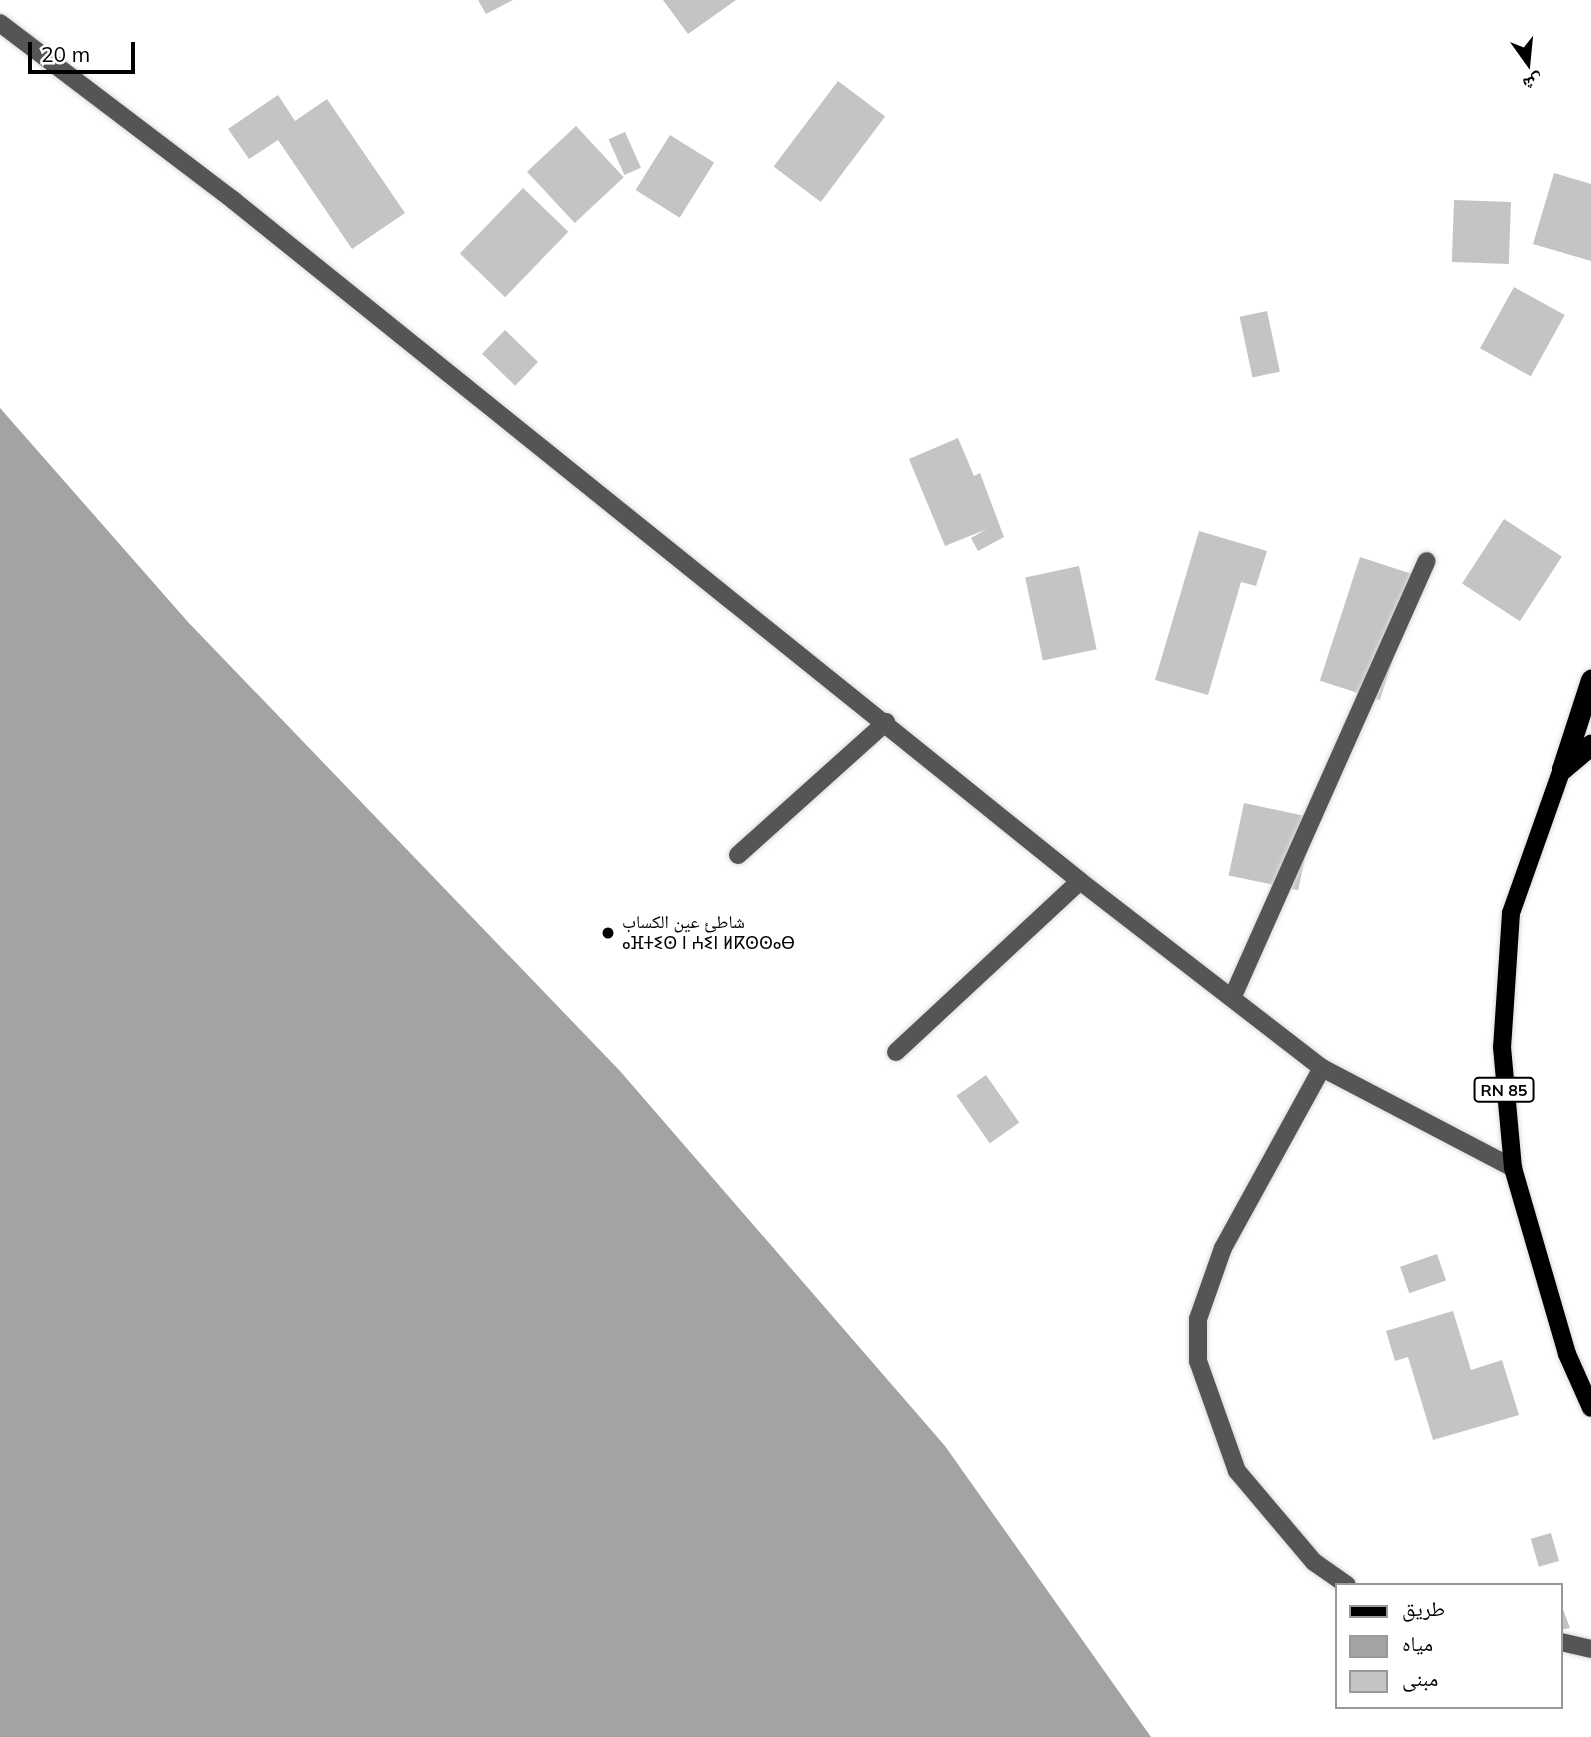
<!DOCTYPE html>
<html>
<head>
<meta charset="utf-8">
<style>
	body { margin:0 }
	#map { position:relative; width:1591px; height:1737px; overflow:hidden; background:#fff; font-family:Mulish,"Noto Naskh Arabic","Noto Sans Tifinagh",sans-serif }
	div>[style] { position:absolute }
	.water>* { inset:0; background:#a3a3a3 }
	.building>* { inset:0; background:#c4c4c4; transform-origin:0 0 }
	.roads { filter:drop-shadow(0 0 2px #dbdbdb) drop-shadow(0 0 2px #dbdbdb) }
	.minor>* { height:18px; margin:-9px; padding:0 9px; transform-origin:9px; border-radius:9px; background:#555 }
	.major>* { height:18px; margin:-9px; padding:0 9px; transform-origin:9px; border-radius:9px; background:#000 }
	.highway>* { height:21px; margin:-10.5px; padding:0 10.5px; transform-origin:10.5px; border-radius:10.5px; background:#000 }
	.dots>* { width:19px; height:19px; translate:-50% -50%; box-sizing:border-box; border:4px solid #fff; border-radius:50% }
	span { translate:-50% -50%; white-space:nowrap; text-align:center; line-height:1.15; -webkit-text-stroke:5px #fff; paint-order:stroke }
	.shield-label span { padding:2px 5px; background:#fff; border:2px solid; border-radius:5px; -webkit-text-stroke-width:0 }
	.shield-label { font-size:16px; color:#000; font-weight:700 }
	.poi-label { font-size:18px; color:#000 }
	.left { translate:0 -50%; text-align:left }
	.legend { position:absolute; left:1335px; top:1583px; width:228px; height:126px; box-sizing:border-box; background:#fff; border:2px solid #999; margin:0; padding:9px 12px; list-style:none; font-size:21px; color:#000 }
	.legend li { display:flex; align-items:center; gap:14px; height:35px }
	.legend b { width:35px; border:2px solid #999 }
	.north { position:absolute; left:1493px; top:28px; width:70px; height:70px; -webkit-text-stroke:5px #fff; paint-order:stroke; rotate:165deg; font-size:19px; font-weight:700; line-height:28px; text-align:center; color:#000 }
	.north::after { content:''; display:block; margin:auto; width:24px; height:32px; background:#000; clip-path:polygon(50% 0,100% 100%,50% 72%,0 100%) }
	.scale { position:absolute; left:28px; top:42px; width:107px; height:32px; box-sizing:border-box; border:4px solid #000; border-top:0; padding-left:9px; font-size:21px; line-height:24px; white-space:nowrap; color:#000; -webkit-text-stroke:5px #fff; paint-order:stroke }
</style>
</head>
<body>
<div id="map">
	<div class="water">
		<i style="clip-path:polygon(0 408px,188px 622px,620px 1071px,945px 1446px,1151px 1737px,0 1737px)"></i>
	</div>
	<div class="building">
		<i style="clip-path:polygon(478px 0,513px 0,486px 14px)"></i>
		<i style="clip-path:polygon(663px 0,736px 0,688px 34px)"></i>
		<i style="left:838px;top:81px;width:59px;height:107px;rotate:37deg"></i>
		<i style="clip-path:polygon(278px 95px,295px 121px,327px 99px,405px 213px,352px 249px,278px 140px,249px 159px,228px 129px)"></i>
		<i style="left:576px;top:126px;width:70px;height:67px;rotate:47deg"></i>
		<i style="left:625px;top:132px;width:39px;height:18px;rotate:66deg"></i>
		<i style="left:670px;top:135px;width:52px;height:65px;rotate:32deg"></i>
		<i style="clip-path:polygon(1554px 173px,1591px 184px,1591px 261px,1533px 244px)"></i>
		<i style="left:523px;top:188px;width:63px;height:91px;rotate:44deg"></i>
		<i style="left:1454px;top:200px;width:57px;height:62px;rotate:2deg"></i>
		<i style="left:1514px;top:287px;width:58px;height:70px;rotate:29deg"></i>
		<i style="left:1267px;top:311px;width:62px;height:28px;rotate:78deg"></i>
		<i style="left:505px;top:330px;width:46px;height:33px;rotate:44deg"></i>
		<i style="clip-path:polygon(958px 438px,974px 476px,980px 473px,1004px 537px,978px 551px,971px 538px,987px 529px,945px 546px,909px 459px)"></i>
		<i style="left:1504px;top:519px;width:69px;height:77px;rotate:33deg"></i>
		<i style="clip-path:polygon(1199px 531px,1267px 551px,1256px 586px,1241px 582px,1208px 695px,1155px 680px)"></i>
		<i style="left:1360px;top:557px;width:63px;height:130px;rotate:18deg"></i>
		<i style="left:1079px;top:566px;width:85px;height:55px;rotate:78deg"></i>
		<i style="left:1244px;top:803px;width:71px;height:74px;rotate:12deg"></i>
		<i style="left:986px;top:1075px;width:58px;height:36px;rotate:55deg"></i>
		<i style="left:1437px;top:1254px;width:28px;height:39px;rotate:71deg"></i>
		<i style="clip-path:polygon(1453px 1311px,1471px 1370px,1502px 1360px,1519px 1415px,1433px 1440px,1408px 1357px,1395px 1361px,1386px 1331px)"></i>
		<i style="left:1551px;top:1533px;width:29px;height:21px;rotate:74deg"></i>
		<i style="clip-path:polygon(1561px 1604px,1570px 1628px,1561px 1630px)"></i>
	</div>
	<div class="roads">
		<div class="minor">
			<i style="left:0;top:23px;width:293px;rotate:37.2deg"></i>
			<i style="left:233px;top:200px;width:1087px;rotate:38.8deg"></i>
			<i style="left:1080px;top:881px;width:306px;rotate:37.7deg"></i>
			<i style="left:1322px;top:1068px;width:216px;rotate:27.6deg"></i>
			<i style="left:738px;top:855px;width:199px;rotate:-41.9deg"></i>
			<i style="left:1233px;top:996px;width:476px;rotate:-66deg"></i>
			<i style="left:896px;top:1052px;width:251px;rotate:-42.9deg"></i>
			<i style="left:1322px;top:1068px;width:205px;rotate:118.8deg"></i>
			<i style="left:1223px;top:1248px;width:75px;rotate:109.4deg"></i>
			<i style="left:1198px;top:1319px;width:42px;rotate:90deg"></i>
			<i style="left:1198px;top:1361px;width:117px;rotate:70.5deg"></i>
			<i style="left:1237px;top:1471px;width:119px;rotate:49.8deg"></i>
			<i style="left:1314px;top:1562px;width:40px;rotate:34.9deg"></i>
			<i style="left:1561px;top:1642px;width:31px;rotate:13deg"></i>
		</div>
		<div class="major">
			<i style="left:1562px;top:769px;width:153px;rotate:109.5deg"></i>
			<i style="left:1511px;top:913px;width:134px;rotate:93.8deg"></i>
			<i style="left:1502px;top:1047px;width:121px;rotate:84.8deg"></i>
			<i style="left:1513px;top:1168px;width:194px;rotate:73.8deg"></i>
			<i style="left:1567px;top:1354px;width:59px;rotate:66deg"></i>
		</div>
		<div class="highway">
			<i style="left:1562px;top:769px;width:94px;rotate:-72deg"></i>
			<i style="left:1562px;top:769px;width:38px;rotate:-40deg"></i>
		</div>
	</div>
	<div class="dots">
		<i style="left:608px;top:933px;background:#000"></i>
	</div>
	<div class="shield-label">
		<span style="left:1504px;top:1090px">RN 85</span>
	</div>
	<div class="poi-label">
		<span class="left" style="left:622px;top:933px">شاطئ عين الكساب<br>ⴰⴼⵜⵉⵙ ⵏ ⵄⵉⵏ ⵍⴽⵙⵙⴰⴱ</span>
	</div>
	<ul class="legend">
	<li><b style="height:9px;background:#000"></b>طريق</li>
	<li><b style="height:19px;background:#a3a3a3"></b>مياه</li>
	<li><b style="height:19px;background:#c4c4c4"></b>مبنى</li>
	</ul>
	<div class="north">ش</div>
	<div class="scale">20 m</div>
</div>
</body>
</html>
